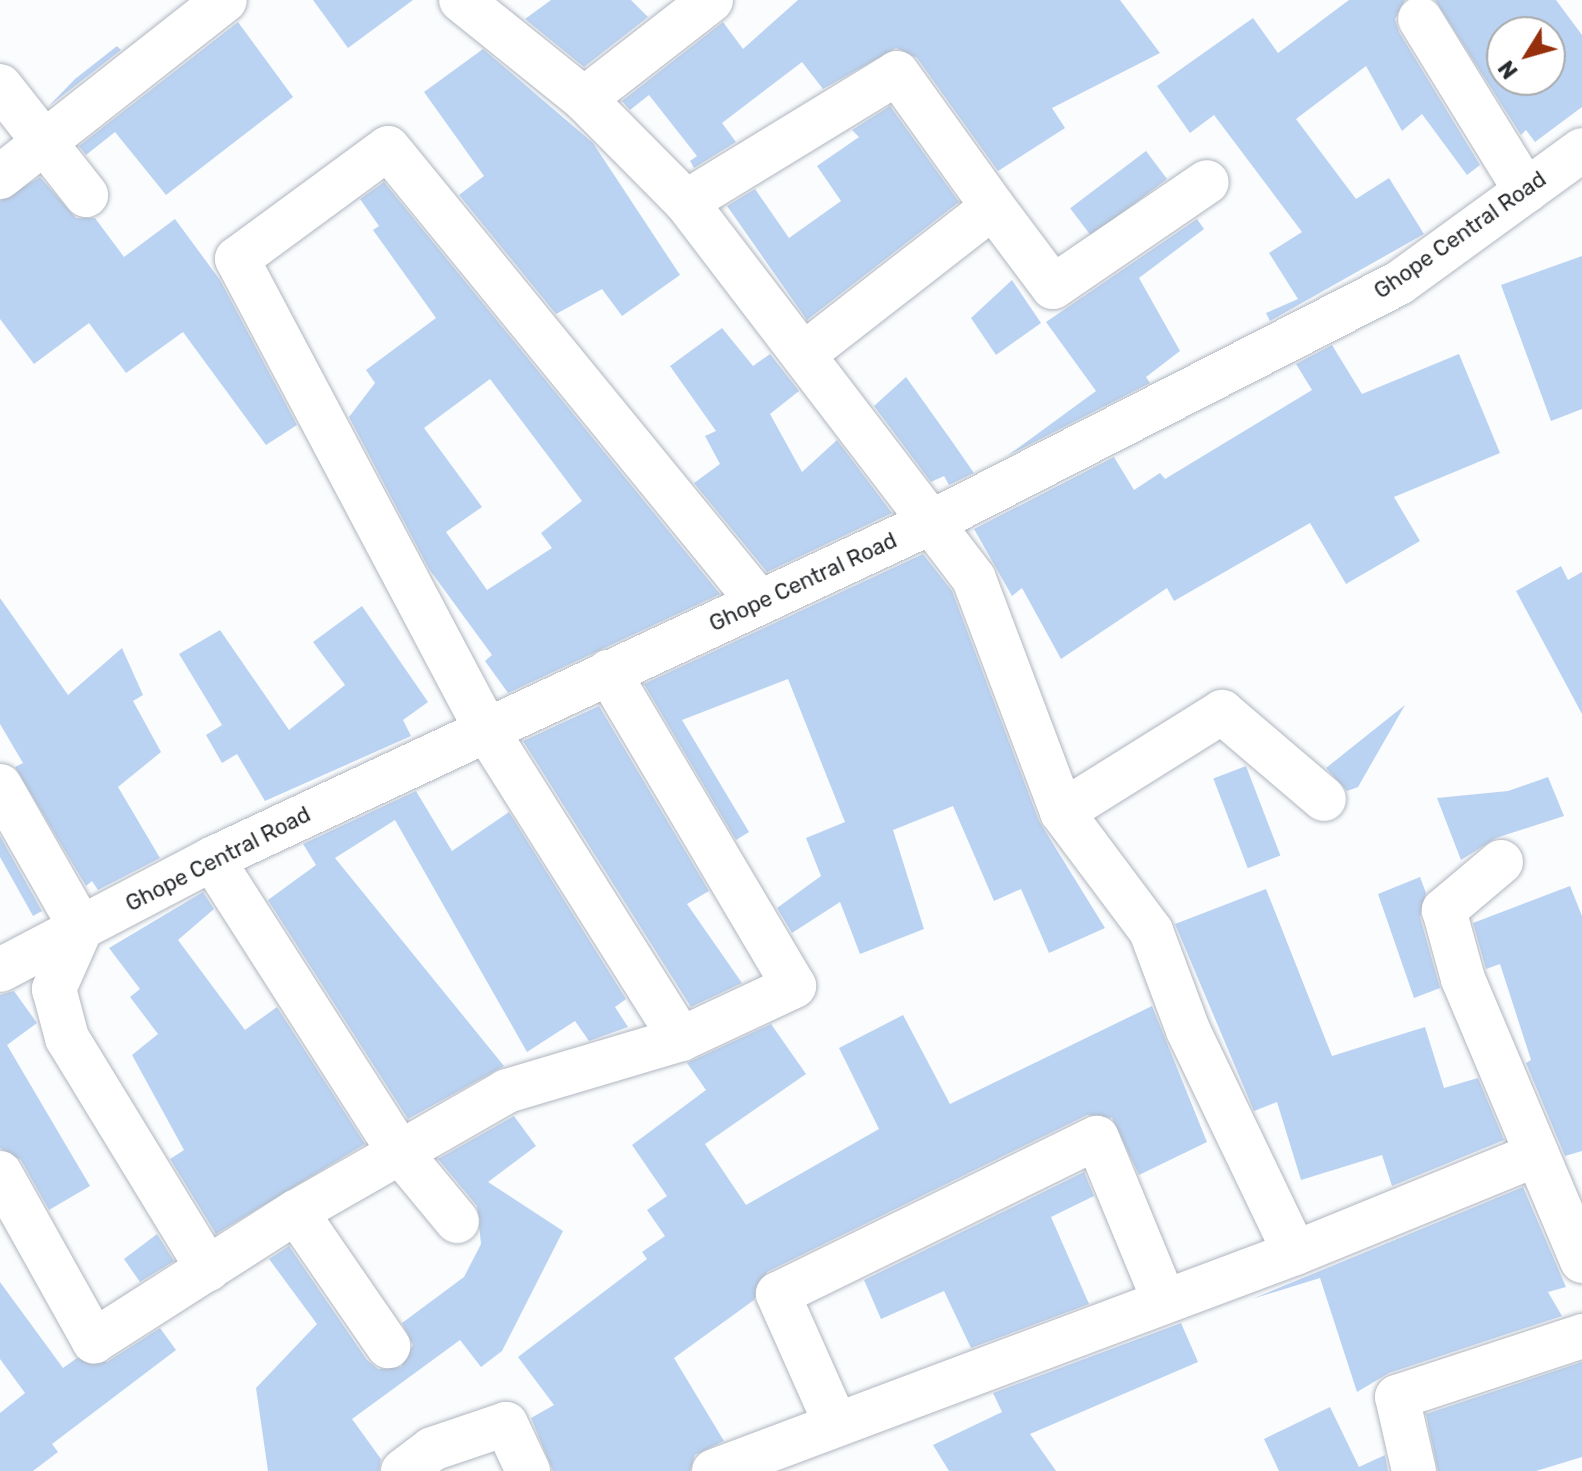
<!DOCTYPE html>
<html>
<head>
<meta charset="utf-8">
<style>
	body { margin:0 }
	#map { position:relative; width:1582px; height:1471px; overflow:hidden; background:#fafcfd; font-family:Rubik,sans-serif }
	div>[style] { position:absolute }
	.building>* { inset:0; background:#bbd3f2; transform-origin:0 0 }
	.roads { filter:drop-shadow(0 0 2px #b0b6c0) drop-shadow(0 0 2px #b0b6c0) }
	.street>* { height:44px; margin:-22px; padding:0 22px; transform-origin:22px; border-radius:22px; background:#fff }
	span { translate:-50% -50%; white-space:nowrap; text-align:center; line-height:1.15; -webkit-text-stroke:7px #fff; paint-order:stroke }
	.street-label { font-size:22px; color:#282b2e }
	.north { position:absolute; left:1486px; top:16px; width:80px; height:80px; box-sizing:border-box; background:#fff; border:2px solid #a9aaab; border-radius:50%; rotate:233deg; font-size:22px; font-weight:700; line-height:32px; text-align:center; color:#282b2e }
	.north::after { content:''; display:block; margin:auto; width:28px; height:36px; background:#962f0c; clip-path:polygon(50% 0,100% 100%,50% 72%,0 100%) }
</style>
</head>
<body>
<div id="map">
	<div class="building">
		<i style="clip-path:polygon(313px 0,413px 0,348px 48px)"></i>
		<i style="clip-path:polygon(551px 0,631px 0,648px 17px,584px 67px,525px 19px)"></i>
		<i style="clip-path:polygon(798px 0,1120px 0,1160px 53px,1052px 108px,1065px 128px,998px 171px,917px 58px,896px 48px,823px 89px,802px 62px,722px 123px,736px 142px,694px 168px,690px 161px,697px 156px,649px 95px,630px 110px,622px 101px,723px 22px,743px 49px)"></i>
		<i style="clip-path:polygon(1349px 0,1405px 0,1395px 19px,1399px 32px,1480px 165px,1467px 175px,1422px 114px,1402px 131px,1366px 66px,1296px 119px,1356px 199px,1389px 178px,1424px 234px,1270px 321px,1266px 313px,1298px 299px,1269px 253px,1302px 232px,1214px 115px,1190px 133px,1157px 86px,1253px 18px,1278px 53px)"></i>
		<i style="clip-path:polygon(evenodd,1435px 0,1556px 0,1582px 35px,1582px 107px,1535px 142px,1526px 130px,1521px 135px,1435px 0,1502px 32px,1550px 32px,1550px 80px,1502px 80px,1502px 32px)"></i>
		<i style="clip-path:polygon(238px 22px,293px 97px,166px 195px,115px 132px,86px 155px,79px 146px)"></i>
		<i style="clip-path:polygon(117px 46px,121px 50px,48px 107px,75px 79px)"></i>
		<i style="clip-path:polygon(483px 49px,593px 143px,680px 275px,622px 316px,602px 289px,556px 314px,459px 195px,484px 176px,424px 92px)"></i>
		<i style="clip-path:polygon(890px 106px,959px 202px,807px 320px,727px 206px,755px 189px,789px 238px,841px 201px,817px 166px,859px 137px,852px 130px)"></i>
		<i style="left:1146px;top:151px;width:35px;height:95px;rotate:53deg"></i>
		<i style="clip-path:polygon(40px 177px,76px 218px,95px 218px,124px 257px,175px 219px,220px 280px,297px 425px,266px 445px,183px 332px,126px 373px,89px 323px,34px 364px,0 319px,0 201px)"></i>
		<i style="clip-path:polygon(evenodd,384px 182px,720px 594px,508px 693px,485px 661px,492px 655px,429px 569px,349px 417px,375px 383px,366px 370px,436px 318px,373px 230px,379px 226px,360px 199px,384px 182px,490px 379px,582px 501px,541px 533px,552px 548px,487px 590px,446px 532px,482px 507px,424px 428px,490px 379px)"></i>
		<i style="clip-path:polygon(1197px 219px,1204px 229px,1139px 278px,1180px 351px,1146px 377px,1150px 383px,1007px 456px,1096px 391px,1046px 322px)"></i>
		<i style="clip-path:polygon(1582px 256px,1582px 409px,1551px 421px,1501px 285px)"></i>
		<i style="clip-path:polygon(1012px 280px,1041px 323px,996px 355px,971px 318px)"></i>
		<i style="clip-path:polygon(722px 328px,753px 366px,770px 354px,799px 391px,770px 414px,802px 472px,837px 440px,892px 513px,767px 572px,694px 483px,720px 464px,705px 436px,716px 431px,670px 366px)"></i>
		<i style="clip-path:polygon(1332px 345px,1362px 394px,1459px 354px,1500px 453px,1394px 497px,1420px 541px,1346px 584px,1310px 523px,1174px 601px,1167px 588px,1061px 659px,1022px 588px,1012px 596px,974px 529px,1114px 457px,1134px 490px,1160px 473px,1165px 479px,1312px 390px,1296px 364px)"></i>
		<i style="clip-path:polygon(906px 377px,951px 440px,974px 473px,949px 485px,944px 476px,931px 482px,874px 406px)"></i>
		<i style="clip-path:polygon(923px 554px,952px 591px,1039px 821px,1105px 928px,1049px 953px,1021px 889px,994px 901px,953px 806px,893px 830px,924px 929px,860px 954px,840px 902px,792px 933px,777px 908px,821px 876px,806px 838px,845px 822px,788px 679px,682px 720px,749px 832px,736px 840px,644px 684px)"></i>
		<i style="clip-path:polygon(1561px 566px,1568px 580px,1582px 572px,1582px 714px,1516px 591px)"></i>
		<i style="clip-path:polygon(0 598px,68px 695px,122px 648px,143px 695px,133px 701px,161px 752px,118px 787px,160px 858px,98px 890px,92px 881px,86px 886px,15px 767px,23px 763px,0 724px)"></i>
		<i style="clip-path:polygon(362px 606px,428px 702px,403px 720px,411px 736px,265px 801px,237px 754px,222px 763px,206px 735px,222px 725px,179px 654px,220px 630px,289px 730px,345px 685px,313px 642px)"></i>
		<i style="clip-path:polygon(1405px 705px,1358px 787px,1347px 791px,1326px 768px)"></i>
		<i style="clip-path:polygon(599px 706px,709px 891px,687px 904px,742px 983px,691px 1007px,523px 741px)"></i>
		<i style="left:1246px;top:766px;width:96px;height:35px;rotate:69deg"></i>
		<i style="clip-path:polygon(1548px 777px,1564px 816px,1496px 838px,1461px 860px,1437px 798px,1508px 791px)"></i>
		<i style="clip-path:polygon(416px 791px,452px 851px,509px 812px,626px 999px,615px 1007px,628px 1027px,589px 1041px,575px 1021px,527px 1052px,395px 820px,335px 858px,504px 1066px,408px 1119px,268px 900px,316px 865px,303px 844px)"></i>
		<i style="clip-path:polygon(0 836px,42px 911px,33px 916px,0 857px)"></i>
		<i style="clip-path:polygon(1420px 877px,1426px 893px,1420px 917px,1440px 988px,1414px 998px,1378px 894px)"></i>
		<i style="clip-path:polygon(1570px 886px,1582px 916px,1582px 1151px,1565px 1156px,1526px 1063px,1531px 1060px,1500px 964px,1486px 969px,1473px 923px)"></i>
		<i style="clip-path:polygon(1266px 889px,1332px 1056px,1425px 1027px,1444px 1088px,1478px 1078px,1504px 1140px,1392px 1186px,1382px 1155px,1301px 1180px,1277px 1102px,1254px 1111px,1175px 924px)"></i>
		<i style="clip-path:polygon(203px 892px,214px 909px,178px 940px,245px 1030px,277px 1007px,365px 1144px,216px 1234px,170px 1159px,184px 1150px,132px 1055px,158px 1034px,130px 997px,140px 989px,109px 948px)"></i>
		<i style="clip-path:polygon(14px 991px,37px 1023px,7px 1045px,90px 1186px,49px 1210px,21px 1160px,0 1148px,0 995px)"></i>
		<i style="clip-path:polygon(1152px 1006px,1207px 1142px,1139px 1175px,1112px 1118px,1087px 1115px,767px 1272px,754px 1300px,674px 1358px,724px 1441px,695px 1455px,690px 1471px,553px 1471px,531px 1418px,554px 1405px,518px 1357px,647px 1259px,642px 1252px,665px 1236px,647px 1210px,667px 1196px,632px 1145px,706px 1090px,687px 1063px,771px 1024px,806px 1074px,705px 1144px,746px 1205px,879px 1129px,839px 1048px,903px 1015px,950px 1104px)"></i>
		<i style="clip-path:polygon(514px 1116px,536px 1146px,488px 1182px,563px 1231px,502px 1351px,481px 1367px,460px 1340px,352px 1419px,381px 1459px,379px 1471px,268px 1471px,256px 1388px,317px 1324px,269px 1259px,289px 1246px,367px 1360px,378px 1369px,401px 1367px,413px 1345px,402px 1323px,464px 1277px,481px 1244px,477px 1206px,438px 1159px)"></i>
		<i style="clip-path:polygon(1084px 1172px,1094px 1196px,1051px 1217px,1089px 1304px,971px 1348px,944px 1291px,881px 1319px,864px 1280px)"></i>
		<i style="clip-path:polygon(1523px 1187px,1566px 1287px,1548px 1292px,1562px 1316px,1389px 1373px,1357px 1392px,1320px 1278px,1252px 1299px)"></i>
		<i style="clip-path:polygon(157px 1234px,174px 1261px,140px 1282px,124px 1259px)"></i>
		<i style="clip-path:polygon(0 1282px,63px 1368px,77px 1358px,107px 1362px,160px 1328px,176px 1350px,52px 1444px,58px 1452px,33px 1471px,0 1471px,0 1413px,25px 1393px,0 1359px)"></i>
		<i style="clip-path:polygon(1181px 1323px,1198px 1362px,1030px 1434px,1056px 1471px,949px 1471px,933px 1445px,1002px 1412px,993px 1393px)"></i>
		<i style="clip-path:polygon(1582px 1362px,1582px 1457px,1536px 1471px,1438px 1471px,1426px 1414px)"></i>
		<i style="clip-path:polygon(1330px 1407px,1359px 1467px,1385px 1455px,1388px 1471px,1279px 1471px,1264px 1439px)"></i>
	</div>
	<div class="roads">
		<div class="street">
			<i style="left:461px;top:0;width:158px;rotate:38.8deg"></i>
			<i style="left:584px;top:99px;width:145px;rotate:45.3deg"></i>
			<i style="left:686px;top:202px;width:474px;rotate:52.6deg"></i>
			<i style="left:974px;top:579px;width:249px;rotate:69.3deg"></i>
			<i style="left:1062px;top:812px;width:149px;rotate:53.2deg"></i>
			<i style="left:1151px;top:931px;width:106px;rotate:69.5deg"></i>
			<i style="left:1188px;top:1030px;width:247px;rotate:64.4deg"></i>
			<i style="left:1295px;top:1253px;width:261px;rotate:-22.2deg"></i>
			<i style="left:1420px;top:19px;width:202px;rotate:58.4deg"></i>
			<i style="left:0;top:86px;width:139px;rotate:51.7deg"></i>
			<i style="left:584px;top:99px;width:161px;rotate:-37.9deg"></i>
			<i style="left:0;top:177px;width:286px;rotate:-38.2deg"></i>
			<i style="left:686px;top:202px;width:247px;rotate:-31.4deg"></i>
			<i style="left:897px;top:73px;width:165px;rotate:54.4deg"></i>
			<i style="left:804px;top:354px;width:239px;rotate:-37.9deg"></i>
			<i style="left:993px;top:207px;width:100px;rotate:53.1deg"></i>
			<i style="left:1053px;top:287px;width:186px;rotate:-34.3deg"></i>
			<i style="left:0;top:786px;width:163px;rotate:60.3deg"></i>
			<i style="left:81px;top:928px;width:67px;rotate:113.9deg"></i>
			<i style="left:54px;top:989px;width:51px;rotate:75.1deg"></i>
			<i style="left:67px;top:1038px;width:271px;rotate:58.6deg"></i>
			<i style="left:1062px;top:812px;width:189px;rotate:-32deg"></i>
			<i style="left:1222px;top:712px;width:134px;rotate:40.5deg"></i>
			<i style="left:212px;top:859px;width:347px;rotate:57.4deg"></i>
			<i style="left:399px;top:1151px;width:91px;rotate:50.4deg"></i>
			<i style="left:1501px;top:862px;width:75px;rotate:139.9deg"></i>
			<i style="left:1444px;top:910px;width:72px;rotate:74.6deg"></i>
			<i style="left:1463px;top:979px;width:306px;rotate:67.1deg"></i>
			<i style="left:0;top:970px;width:239px;rotate:-27.6deg"></i>
			<i style="left:212px;top:859px;width:797px;rotate:-25.09deg"></i>
			<i style="left:934px;top:521px;width:522px;rotate:-27.1deg"></i>
			<i style="left:1399px;top:283px;width:226px;rotate:-36deg"></i>
			<i style="left:681px;top:1039px;width:366px;rotate:-122.2deg"></i>
			<i style="left:486px;top:729px;width:532px;rotate:-117.91deg"></i>
			<i style="left:237px;top:259px;width:187px;rotate:-36.3deg"></i>
			<i style="left:388px;top:148px;width:586px;rotate:50.74deg"></i>
			<i style="left:0;top:1173px;width:193px;rotate:60.8deg"></i>
			<i style="left:94px;top:1341px;width:240px;rotate:-32.6deg"></i>
			<i style="left:296px;top:1212px;width:243px;rotate:-29.8deg"></i>
			<i style="left:507px;top:1091px;width:182px;rotate:-16.6deg"></i>
			<i style="left:681px;top:1039px;width:125px;rotate:-25.1deg"></i>
			<i style="left:794px;top:986px;width:365px;rotate:-120.6deg"></i>
			<i style="left:296px;top:1212px;width:163px;rotate:55.5deg"></i>
			<i style="left:834px;top:1420px;width:138px;rotate:-114deg"></i>
			<i style="left:778px;top:1294px;width:355px;rotate:-26.1deg"></i>
			<i style="left:1097px;top:1138px;width:173px;rotate:67.6deg"></i>
			<i style="left:403px;top:1471px;width:36px;rotate:-37deg"></i>
			<i style="left:432px;top:1449px;width:78px;rotate:-18.7deg"></i>
			<i style="left:506px;top:1424px;width:52px;rotate:64.9deg"></i>
			<i style="left:714px;top:1471px;width:621px;rotate:-20.57deg"></i>
			<i style="left:1414px;top:1471px;width:76px;rotate:-102.9deg"></i>
			<i style="left:1397px;top:1397px;width:195px;rotate:-18.2deg"></i>
		</div>
	</div>
	<div class="street-label">
		<span style="left:1460px;top:235px;rotate:-35deg">Ghope Central Road</span>
		<span style="left:803px;top:582px;rotate:-25deg">Ghope Central Road</span>
		<span style="left:218px;top:859px;rotate:-27deg">Ghope Central Road</span>
	</div>
	<div class="north">N</div>
</div>
</body>
</html>
